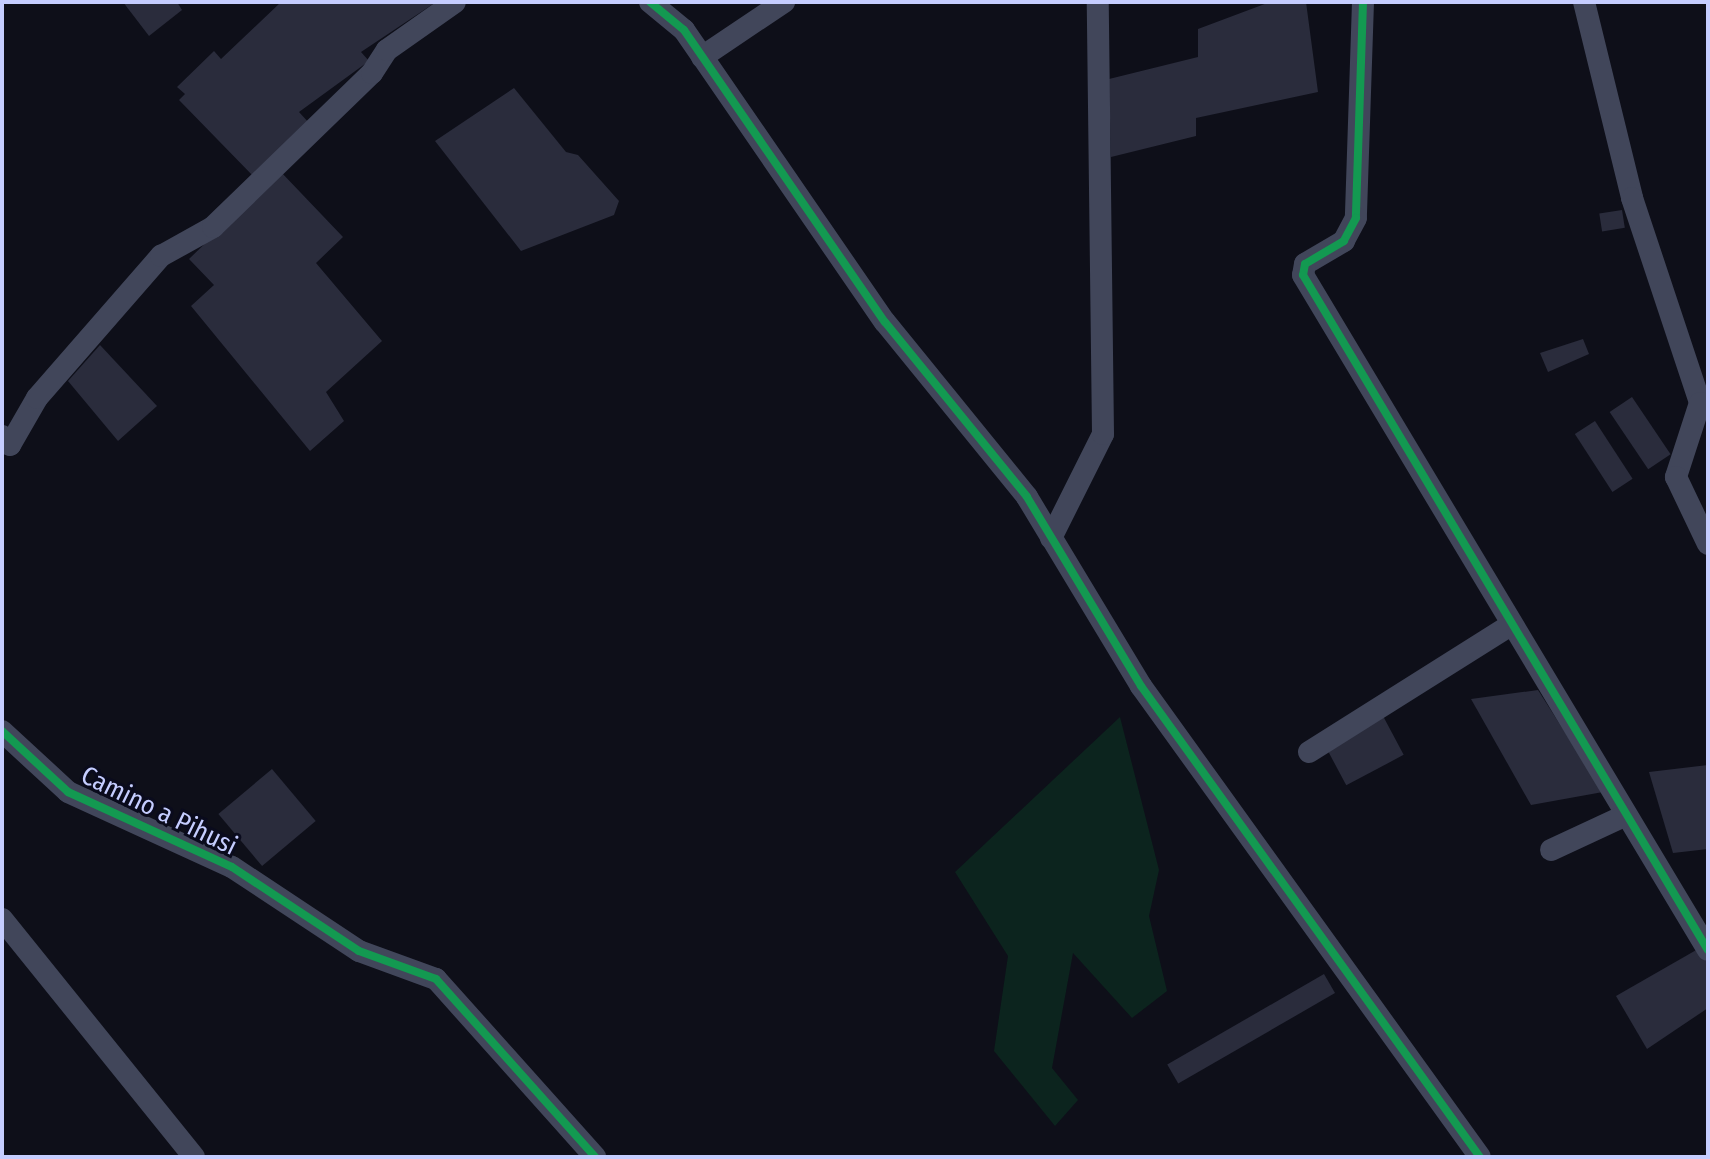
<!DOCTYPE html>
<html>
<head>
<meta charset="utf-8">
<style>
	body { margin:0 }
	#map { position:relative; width:1710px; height:1159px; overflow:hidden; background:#0e0f19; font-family:"Fira Sans Condensed",sans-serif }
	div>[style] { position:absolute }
	.green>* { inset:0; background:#0c241e }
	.building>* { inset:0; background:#2a2c3c; transform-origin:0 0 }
	.minor>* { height:22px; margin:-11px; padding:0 11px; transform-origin:11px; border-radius:11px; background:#41465a }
	.cycleway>* { height:8px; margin:-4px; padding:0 4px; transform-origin:4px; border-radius:4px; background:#139951 }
	span { translate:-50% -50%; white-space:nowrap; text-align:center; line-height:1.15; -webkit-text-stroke:6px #0a0b1d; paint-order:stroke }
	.street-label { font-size:26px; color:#c5cdff }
	.frame { position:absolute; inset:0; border:4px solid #c5cdff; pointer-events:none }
</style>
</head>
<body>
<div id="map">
	<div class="green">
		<i style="clip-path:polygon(1120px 717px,1159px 870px,1149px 916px,1167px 991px,1132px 1018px,1073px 953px,1052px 1068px,1078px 1100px,1055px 1126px,994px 1051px,1008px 956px,955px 872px)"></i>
	</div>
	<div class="building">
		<i style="clip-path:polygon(123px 2px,177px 2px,182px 10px,149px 36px)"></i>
		<i style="clip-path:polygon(281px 2px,436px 2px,361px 52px,369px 61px,299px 112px,310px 124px,255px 178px,179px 100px,185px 94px,177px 87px,214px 51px,221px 59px)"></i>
		<i style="clip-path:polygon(1270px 2px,1306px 2px,1318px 92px,1196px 118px,1196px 136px,1111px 157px,1109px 79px,1198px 57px,1198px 29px)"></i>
		<i style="clip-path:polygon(514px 88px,566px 152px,578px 155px,619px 201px,614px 215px,521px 251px,435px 141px)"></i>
		<i style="clip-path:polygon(280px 171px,343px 237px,316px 263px,382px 341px,326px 392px,344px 421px,310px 451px,191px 306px,214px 285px,189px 259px)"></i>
		<i style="left:1622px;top:210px;width:18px;height:23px;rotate:81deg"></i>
		<i style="clip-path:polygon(1583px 339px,1589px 354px,1548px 372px,1540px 353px)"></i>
		<i style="clip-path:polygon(100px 345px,157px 406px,118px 441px,68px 381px)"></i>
		<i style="left:1632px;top:397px;width:69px;height:27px;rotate:56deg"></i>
		<i style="left:1595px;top:421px;width:69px;height:24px;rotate:57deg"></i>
		<i style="clip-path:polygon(1538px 690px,1603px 792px,1531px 805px,1471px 699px)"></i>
		<i style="left:1383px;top:716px;width:44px;height:65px;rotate:62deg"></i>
		<i style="clip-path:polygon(1708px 765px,1708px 849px,1673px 853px,1649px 772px)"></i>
		<i style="left:272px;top:769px;width:68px;height:70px;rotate:50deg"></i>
		<i style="clip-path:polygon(1698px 949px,1708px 964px,1708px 1008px,1647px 1049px,1616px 996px)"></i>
		<i style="left:1324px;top:974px;width:22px;height:181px;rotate:60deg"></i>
	</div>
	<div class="minor">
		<i style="left:650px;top:2px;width:44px;rotate:39.5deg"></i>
		<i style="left:684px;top:30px;width:354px;rotate:55.5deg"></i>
		<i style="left:885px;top:322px;width:225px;rotate:50.9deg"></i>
		<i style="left:1027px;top:497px;width:221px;rotate:58.9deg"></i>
		<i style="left:1141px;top:686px;width:580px;rotate:54.26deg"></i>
		<i style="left:1363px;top:2px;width:216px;rotate:91.9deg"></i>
		<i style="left:1356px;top:218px;width:26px;rotate:118deg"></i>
		<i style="left:1344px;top:241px;width:45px;rotate:149.5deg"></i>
		<i style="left:1305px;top:264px;width:11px;rotate:100deg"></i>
		<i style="left:1303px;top:275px;width:787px;rotate:59.04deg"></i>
		<i style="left:1584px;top:2px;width:202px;rotate:76.2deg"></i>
		<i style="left:1632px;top:198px;width:216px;rotate:71.6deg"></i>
		<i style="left:1700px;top:403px;width:78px;rotate:108deg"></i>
		<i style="left:1676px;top:477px;width:74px;rotate:64.5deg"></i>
		<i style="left:702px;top:57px;width:99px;rotate:-33.9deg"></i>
		<i style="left:2px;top:436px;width:12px;rotate:48deg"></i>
		<i style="left:10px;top:445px;width:54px;rotate:-60.1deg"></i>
		<i style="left:37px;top:398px;width:189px;rotate:-48.9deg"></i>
		<i style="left:161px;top:256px;width:60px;rotate:-29.1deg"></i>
		<i style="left:213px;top:227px;width:221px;rotate:-44.1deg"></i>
		<i style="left:372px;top:73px;width:27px;rotate:-57deg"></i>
		<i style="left:387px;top:50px;width:83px;rotate:-35.2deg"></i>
		<i style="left:1051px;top:538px;width:116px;rotate:-63.4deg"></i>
		<i style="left:1103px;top:434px;width:432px;rotate:-90.7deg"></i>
		<i style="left:2px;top:731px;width:90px;rotate:42.7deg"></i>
		<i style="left:68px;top:792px;width:180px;rotate:24.6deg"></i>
		<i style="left:232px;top:867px;width:152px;rotate:33.5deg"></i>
		<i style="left:359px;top:951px;width:82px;rotate:20deg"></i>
		<i style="left:436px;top:979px;width:239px;rotate:48.2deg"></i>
		<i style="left:1309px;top:752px;width:239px;rotate:-32.2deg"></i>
		<i style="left:1551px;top:850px;width:83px;rotate:-25deg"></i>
		<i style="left:2px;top:919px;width:306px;rotate:51.1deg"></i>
	</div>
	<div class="cycleway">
		<i style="left:650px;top:2px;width:44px;rotate:39.5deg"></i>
		<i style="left:684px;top:30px;width:354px;rotate:55.5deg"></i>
		<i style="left:885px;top:322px;width:225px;rotate:50.9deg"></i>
		<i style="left:1027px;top:497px;width:221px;rotate:58.9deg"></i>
		<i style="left:1141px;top:686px;width:580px;rotate:54.26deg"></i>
		<i style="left:1363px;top:2px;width:216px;rotate:91.9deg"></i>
		<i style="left:1356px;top:218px;width:26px;rotate:118deg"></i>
		<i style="left:1344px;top:241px;width:45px;rotate:149.5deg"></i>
		<i style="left:1305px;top:264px;width:11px;rotate:100deg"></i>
		<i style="left:1303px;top:275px;width:787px;rotate:59.04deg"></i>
		<i style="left:2px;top:731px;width:90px;rotate:42.7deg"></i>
		<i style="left:68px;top:792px;width:180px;rotate:24.6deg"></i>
		<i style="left:232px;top:867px;width:152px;rotate:33.5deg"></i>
		<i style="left:359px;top:951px;width:82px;rotate:20deg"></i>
		<i style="left:436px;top:979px;width:239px;rotate:48.2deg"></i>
	</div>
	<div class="street-label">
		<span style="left:159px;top:811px;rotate:26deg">Camino a Pihusi</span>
	</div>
	<div class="frame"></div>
</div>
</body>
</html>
